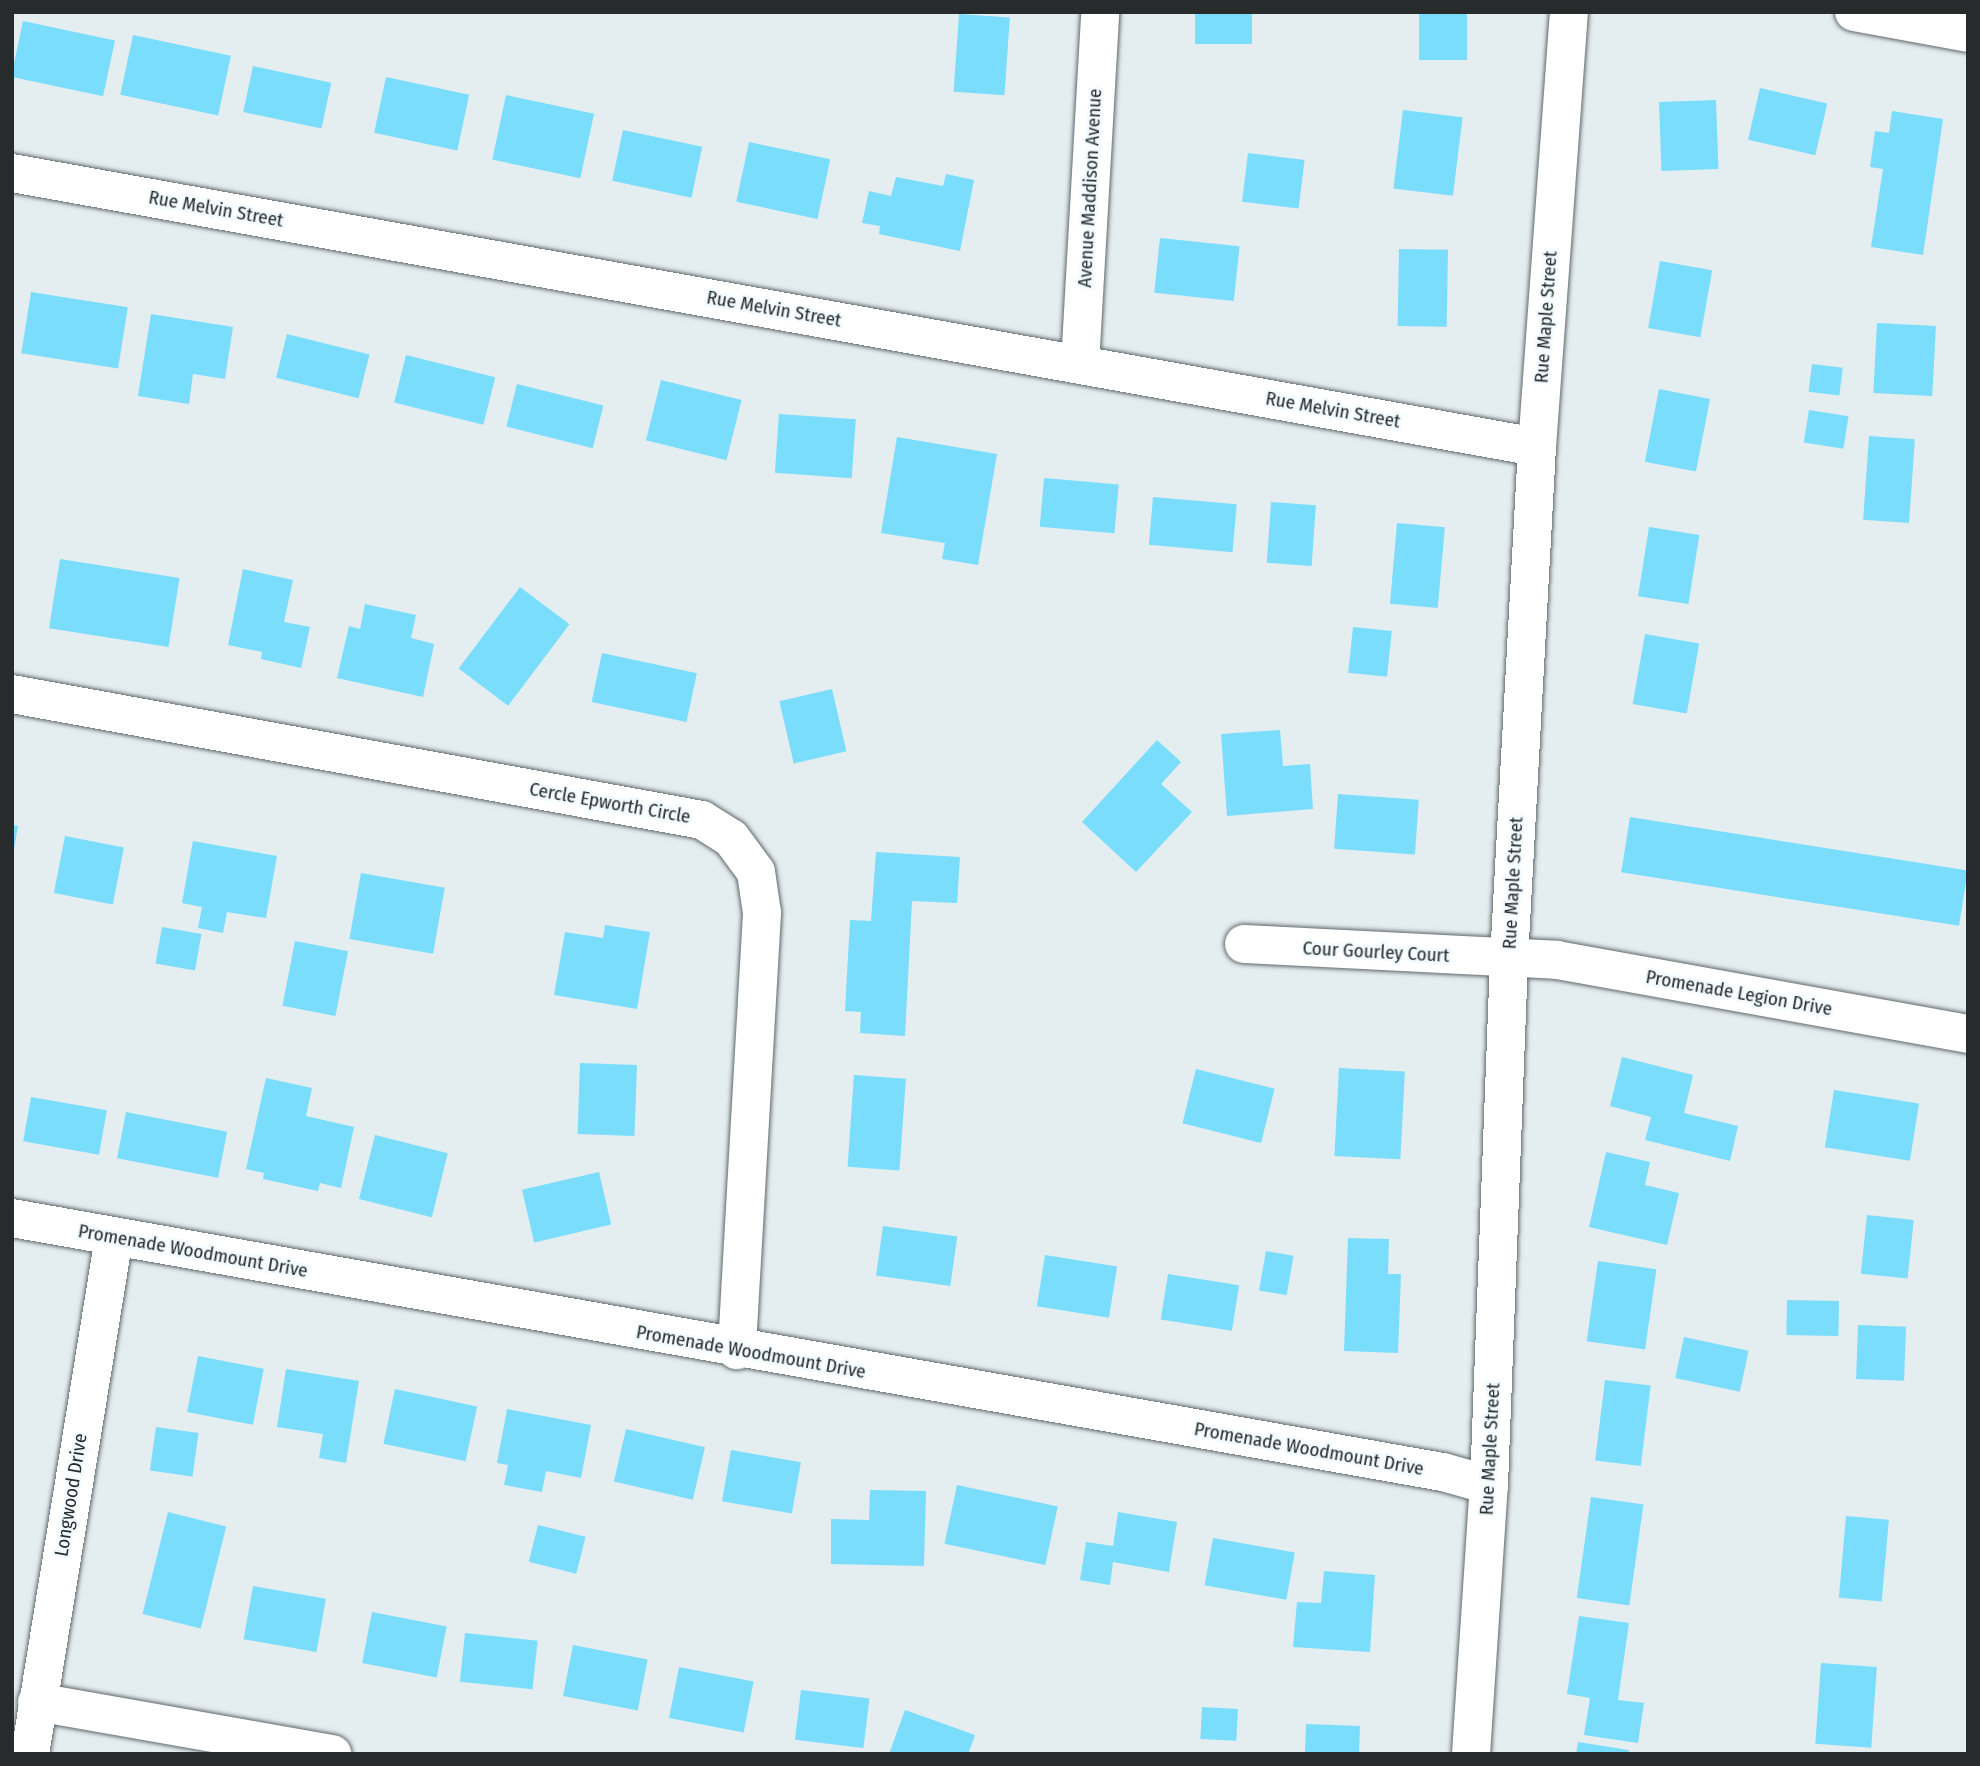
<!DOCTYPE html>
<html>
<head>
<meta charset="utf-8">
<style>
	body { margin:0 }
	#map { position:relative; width:1980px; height:1766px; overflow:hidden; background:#e4edf0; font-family:"Fira Sans Condensed",sans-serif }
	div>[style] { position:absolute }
	.building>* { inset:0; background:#7bddfc; transform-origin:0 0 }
	.roads { filter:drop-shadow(0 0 2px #60686b) drop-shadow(0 0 2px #60686b) }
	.minor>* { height:38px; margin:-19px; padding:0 19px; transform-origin:19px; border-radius:19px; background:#fff }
	.tertiary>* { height:38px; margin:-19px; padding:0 19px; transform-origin:19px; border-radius:19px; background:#fff }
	span { translate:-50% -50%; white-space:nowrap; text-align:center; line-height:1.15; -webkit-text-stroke:5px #f1fafe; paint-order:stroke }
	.street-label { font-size:19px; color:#272b2c }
	.frame { position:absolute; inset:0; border:14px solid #272b2c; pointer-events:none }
</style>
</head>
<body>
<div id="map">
	<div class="building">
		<i style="left:1195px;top:12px;width:57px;height:32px"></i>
		<i style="left:1419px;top:12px;width:48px;height:48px"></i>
		<i style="left:959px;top:14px;width:51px;height:78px;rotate:4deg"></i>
		<i style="left:23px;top:21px;width:94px;height:57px;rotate:12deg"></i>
		<i style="left:133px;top:35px;width:100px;height:61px;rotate:12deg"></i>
		<i style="left:253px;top:66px;width:80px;height:47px;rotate:12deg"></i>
		<i style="left:386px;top:77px;width:85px;height:57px;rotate:12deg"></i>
		<i style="left:1760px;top:88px;width:69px;height:53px;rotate:13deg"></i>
		<i style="left:506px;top:95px;width:90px;height:66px;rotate:12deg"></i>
		<i style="left:1716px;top:100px;width:69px;height:57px;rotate:88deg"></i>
		<i style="left:1403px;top:110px;width:60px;height:79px;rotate:7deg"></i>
		<i style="clip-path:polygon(1892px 111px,1943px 119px,1923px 255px,1871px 247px,1883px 169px,1870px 167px,1875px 131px,1889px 133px)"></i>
		<i style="left:623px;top:130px;width:81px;height:52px;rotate:12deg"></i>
		<i style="left:749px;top:142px;width:83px;height:61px;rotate:12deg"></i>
		<i style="left:1248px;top:153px;width:57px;height:49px;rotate:7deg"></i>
		<i style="clip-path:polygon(946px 174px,974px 180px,960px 251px,879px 234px,880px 226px,862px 223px,869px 191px,891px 196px,896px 177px,943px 186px)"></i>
		<i style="left:1160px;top:238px;width:80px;height:55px;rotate:6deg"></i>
		<i style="left:1399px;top:249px;width:49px;height:77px;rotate:1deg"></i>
		<i style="left:1660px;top:261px;width:53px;height:68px;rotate:10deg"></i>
		<i style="left:31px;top:292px;width:98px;height:62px;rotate:9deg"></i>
		<i style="clip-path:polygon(151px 314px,233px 327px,225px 379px,193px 374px,189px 404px,138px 396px)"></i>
		<i style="left:1877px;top:323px;width:59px;height:70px;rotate:3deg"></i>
		<i style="left:287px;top:334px;width:85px;height:45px;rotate:14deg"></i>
		<i style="left:406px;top:355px;width:92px;height:49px;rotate:14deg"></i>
		<i style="left:1812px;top:364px;width:31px;height:28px;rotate:7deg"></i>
		<i style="left:661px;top:380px;width:83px;height:62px;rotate:14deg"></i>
		<i style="left:517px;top:384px;width:89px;height:44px;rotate:14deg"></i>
		<i style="left:1659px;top:389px;width:52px;height:74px;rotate:11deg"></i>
		<i style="left:1809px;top:410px;width:40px;height:33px;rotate:9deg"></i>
		<i style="left:779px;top:414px;width:77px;height:59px;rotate:4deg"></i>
		<i style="left:1869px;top:436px;width:46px;height:84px;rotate:4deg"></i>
		<i style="clip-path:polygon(897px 437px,997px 454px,978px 565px,942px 559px,945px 543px,881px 533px)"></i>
		<i style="left:1044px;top:478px;width:75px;height:49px;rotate:5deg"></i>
		<i style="left:1153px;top:497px;width:84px;height:48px;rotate:5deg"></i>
		<i style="left:1271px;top:502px;width:45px;height:61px;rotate:4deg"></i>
		<i style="left:1397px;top:523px;width:48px;height:81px;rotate:5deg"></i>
		<i style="left:1649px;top:527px;width:51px;height:70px;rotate:9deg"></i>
		<i style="left:60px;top:559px;width:121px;height:70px;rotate:9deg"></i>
		<i style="clip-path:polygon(243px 569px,293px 580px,284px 622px,310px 627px,301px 668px,261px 659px,262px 652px,228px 645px)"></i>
		<i style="left:520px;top:587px;width:62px;height:102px;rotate:37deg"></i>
		<i style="clip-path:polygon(365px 604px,416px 615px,411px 638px,434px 644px,423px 697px,337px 678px,349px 626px,360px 629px)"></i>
		<i style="left:1353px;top:627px;width:39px;height:46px;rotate:6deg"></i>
		<i style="left:1645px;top:634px;width:55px;height:71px;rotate:10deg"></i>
		<i style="left:602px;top:653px;width:97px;height:50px;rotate:12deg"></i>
		<i style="left:832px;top:689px;width:64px;height:54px;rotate:77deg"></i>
		<i style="clip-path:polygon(1280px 730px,1283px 766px,1310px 764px,1313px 809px,1227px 816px,1221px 734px)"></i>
		<i style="clip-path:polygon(1157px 740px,1181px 762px,1161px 784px,1192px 812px,1136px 872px,1082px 822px)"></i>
		<i style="left:1338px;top:794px;width:81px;height:55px;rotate:4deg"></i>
		<i style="left:1630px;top:817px;width:342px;height:56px;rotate:9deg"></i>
		<i style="clip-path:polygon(12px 825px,18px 826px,14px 849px,12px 849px)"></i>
		<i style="left:65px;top:836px;width:60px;height:58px;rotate:11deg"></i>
		<i style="clip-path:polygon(193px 841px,277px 856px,266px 918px,227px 912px,223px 933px,198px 928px,202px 907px,182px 903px)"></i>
		<i style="clip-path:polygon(876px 852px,960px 857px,957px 903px,912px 901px,905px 1036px,860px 1033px,861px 1012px,845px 1011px,850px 920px,871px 921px)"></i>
		<i style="left:361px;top:873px;width:85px;height:67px;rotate:10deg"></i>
		<i style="clip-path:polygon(605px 925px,650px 932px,637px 1009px,554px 995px,565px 932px,603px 938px)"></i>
		<i style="left:162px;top:927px;width:40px;height:37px;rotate:10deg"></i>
		<i style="left:295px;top:941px;width:54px;height:66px;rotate:11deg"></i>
		<i style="clip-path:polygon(1622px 1057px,1693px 1075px,1684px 1113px,1738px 1126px,1730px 1161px,1645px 1140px,1651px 1117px,1610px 1106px)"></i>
		<i style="left:580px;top:1063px;width:57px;height:71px;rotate:2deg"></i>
		<i style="left:1339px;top:1068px;width:66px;height:88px;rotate:3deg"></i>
		<i style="left:1196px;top:1069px;width:81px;height:56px;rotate:14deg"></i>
		<i style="left:854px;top:1075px;width:52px;height:92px;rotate:4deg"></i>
		<i style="clip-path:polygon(266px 1078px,312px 1088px,306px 1116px,354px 1127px,341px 1188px,320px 1183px,318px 1191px,263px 1179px,264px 1173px,246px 1169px)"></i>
		<i style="left:1834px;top:1090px;width:86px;height:58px;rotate:9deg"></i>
		<i style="left:31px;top:1097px;width:77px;height:45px;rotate:10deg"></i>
		<i style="left:126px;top:1112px;width:103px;height:47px;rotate:11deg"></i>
		<i style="left:375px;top:1135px;width:75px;height:66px;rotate:14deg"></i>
		<i style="clip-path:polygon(1606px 1152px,1650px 1162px,1645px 1185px,1679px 1193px,1667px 1245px,1589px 1227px)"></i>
		<i style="left:599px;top:1172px;width:54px;height:79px;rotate:77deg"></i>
		<i style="left:1867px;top:1215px;width:47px;height:59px;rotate:6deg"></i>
		<i style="left:883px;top:1226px;width:75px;height:50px;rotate:8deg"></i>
		<i style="clip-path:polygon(1348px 1238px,1389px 1239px,1388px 1274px,1401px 1274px,1398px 1353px,1344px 1351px)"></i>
		<i style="left:1266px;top:1251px;width:28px;height:40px;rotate:10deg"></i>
		<i style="left:1045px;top:1255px;width:73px;height:52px;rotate:9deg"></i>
		<i style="left:1598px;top:1261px;width:59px;height:81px;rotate:8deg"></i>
		<i style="left:1168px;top:1274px;width:72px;height:46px;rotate:9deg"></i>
		<i style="left:1787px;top:1300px;width:52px;height:35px;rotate:1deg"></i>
		<i style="left:1858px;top:1325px;width:48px;height:54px;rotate:2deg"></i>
		<i style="left:1684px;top:1337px;width:66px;height:42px;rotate:12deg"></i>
		<i style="left:198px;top:1356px;width:67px;height:57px;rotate:11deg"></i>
		<i style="clip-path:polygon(286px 1369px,359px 1381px,346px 1463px,319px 1458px,323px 1434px,277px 1427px)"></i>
		<i style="left:1605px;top:1380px;width:46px;height:81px;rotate:7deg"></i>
		<i style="left:395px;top:1389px;width:84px;height:56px;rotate:12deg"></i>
		<i style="clip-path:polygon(507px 1409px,591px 1425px,581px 1478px,546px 1471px,542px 1492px,504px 1485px,508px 1465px,497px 1463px)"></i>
		<i style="left:156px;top:1427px;width:43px;height:44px;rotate:8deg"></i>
		<i style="left:626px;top:1429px;width:81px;height:54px;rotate:13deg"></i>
		<i style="left:731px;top:1450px;width:71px;height:52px;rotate:10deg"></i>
		<i style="left:957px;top:1485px;width:103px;height:60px;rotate:12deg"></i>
		<i style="clip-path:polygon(870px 1490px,926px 1491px,924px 1566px,831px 1564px,831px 1519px,869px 1520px)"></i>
		<i style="left:1591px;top:1497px;width:53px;height:102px;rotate:8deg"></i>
		<i style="left:168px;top:1512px;width:60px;height:105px;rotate:14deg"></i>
		<i style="clip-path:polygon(1118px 1512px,1177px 1522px,1169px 1572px,1113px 1562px,1110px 1585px,1080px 1580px,1086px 1542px,1113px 1546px)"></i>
		<i style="left:1846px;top:1516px;width:43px;height:82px;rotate:5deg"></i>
		<i style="left:538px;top:1525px;width:49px;height:38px;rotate:14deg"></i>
		<i style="left:1213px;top:1538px;width:83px;height:48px;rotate:10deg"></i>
		<i style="clip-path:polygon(1324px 1571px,1375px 1575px,1370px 1652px,1293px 1647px,1297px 1602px,1321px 1603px)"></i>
		<i style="left:253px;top:1586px;width:74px;height:54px;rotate:10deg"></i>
		<i style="left:372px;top:1612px;width:76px;height:52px;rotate:11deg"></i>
		<i style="clip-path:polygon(1579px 1616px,1629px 1623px,1618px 1700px,1644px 1703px,1638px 1743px,1584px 1735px,1590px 1698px,1567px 1694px)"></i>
		<i style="left:465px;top:1633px;width:73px;height:49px;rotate:6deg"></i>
		<i style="left:573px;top:1645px;width:76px;height:52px;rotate:11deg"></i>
		<i style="left:1821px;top:1663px;width:56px;height:81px;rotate:4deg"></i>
		<i style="left:679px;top:1667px;width:76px;height:52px;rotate:11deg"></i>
		<i style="left:801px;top:1690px;width:69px;height:50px;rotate:7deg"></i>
		<i style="left:1202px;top:1707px;width:36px;height:32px;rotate:3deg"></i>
		<i style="clip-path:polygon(905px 1710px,975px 1735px,968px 1754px,889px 1754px)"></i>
		<i style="left:1306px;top:1724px;width:54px;height:30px;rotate:2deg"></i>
		<i style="clip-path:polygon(1578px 1742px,1629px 1750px,1628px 1754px,1576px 1754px)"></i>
	</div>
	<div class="roads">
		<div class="minor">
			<i style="left:1854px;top:12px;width:116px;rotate:10.4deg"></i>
			<i style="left:12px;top:173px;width:1549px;rotate:10.19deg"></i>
			<i style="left:1080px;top:364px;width:353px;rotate:-86.7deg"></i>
			<i style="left:12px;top:694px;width:701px;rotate:10.35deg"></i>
			<i style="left:702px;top:820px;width:34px;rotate:32deg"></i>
			<i style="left:731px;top:838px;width:42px;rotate:53.7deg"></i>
			<i style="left:756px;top:872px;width:41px;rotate:81.7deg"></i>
			<i style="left:762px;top:913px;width:438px;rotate:93.3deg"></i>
			<i style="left:1244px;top:944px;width:313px;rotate:2.9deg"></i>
			<i style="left:1557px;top:960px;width:418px;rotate:10.2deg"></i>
			<i style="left:12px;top:1218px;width:1453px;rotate:10.07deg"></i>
			<i style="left:1443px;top:1472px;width:48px;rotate:15.8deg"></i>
			<i style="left:37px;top:1702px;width:300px;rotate:10deg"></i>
			<i style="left:30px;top:1754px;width:524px;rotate:-80.77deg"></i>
		</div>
		<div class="tertiary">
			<i style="left:1471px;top:1754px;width:270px;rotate:-86.2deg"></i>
			<i style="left:1489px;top:1485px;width:526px;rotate:-87.82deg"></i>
			<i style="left:1509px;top:959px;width:513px;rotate:-86.87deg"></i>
			<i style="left:1537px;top:447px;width:436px;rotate:-85.8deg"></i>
		</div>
	</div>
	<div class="street-label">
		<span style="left:1090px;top:188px;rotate:-87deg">Avenue Maddison Avenue</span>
		<span style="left:216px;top:209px;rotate:10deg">Rue Melvin Street</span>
		<span style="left:774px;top:309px;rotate:10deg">Rue Melvin Street</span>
		<span style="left:1546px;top:317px;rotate:-86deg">Rue Maple Street</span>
		<span style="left:1333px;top:410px;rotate:10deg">Rue Melvin Street</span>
		<span style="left:610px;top:803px;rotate:10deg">Cercle Epworth Circle</span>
		<span style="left:1513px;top:883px;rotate:-87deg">Rue Maple Street</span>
		<span style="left:1376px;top:952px;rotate:3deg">Cour Gourley Court</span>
		<span style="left:1739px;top:993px;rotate:10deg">Promenade Legion Drive</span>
		<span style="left:193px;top:1251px;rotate:10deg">Promenade Woodmount Drive</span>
		<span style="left:751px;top:1352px;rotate:10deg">Promenade Woodmount Drive</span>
		<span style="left:1309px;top:1449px;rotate:10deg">Promenade Woodmount Drive</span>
		<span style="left:1490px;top:1449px;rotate:-87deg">Rue Maple Street</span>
		<span style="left:71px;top:1495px;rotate:-81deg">Longwood Drive</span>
	</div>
	<div class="frame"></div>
</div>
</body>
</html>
